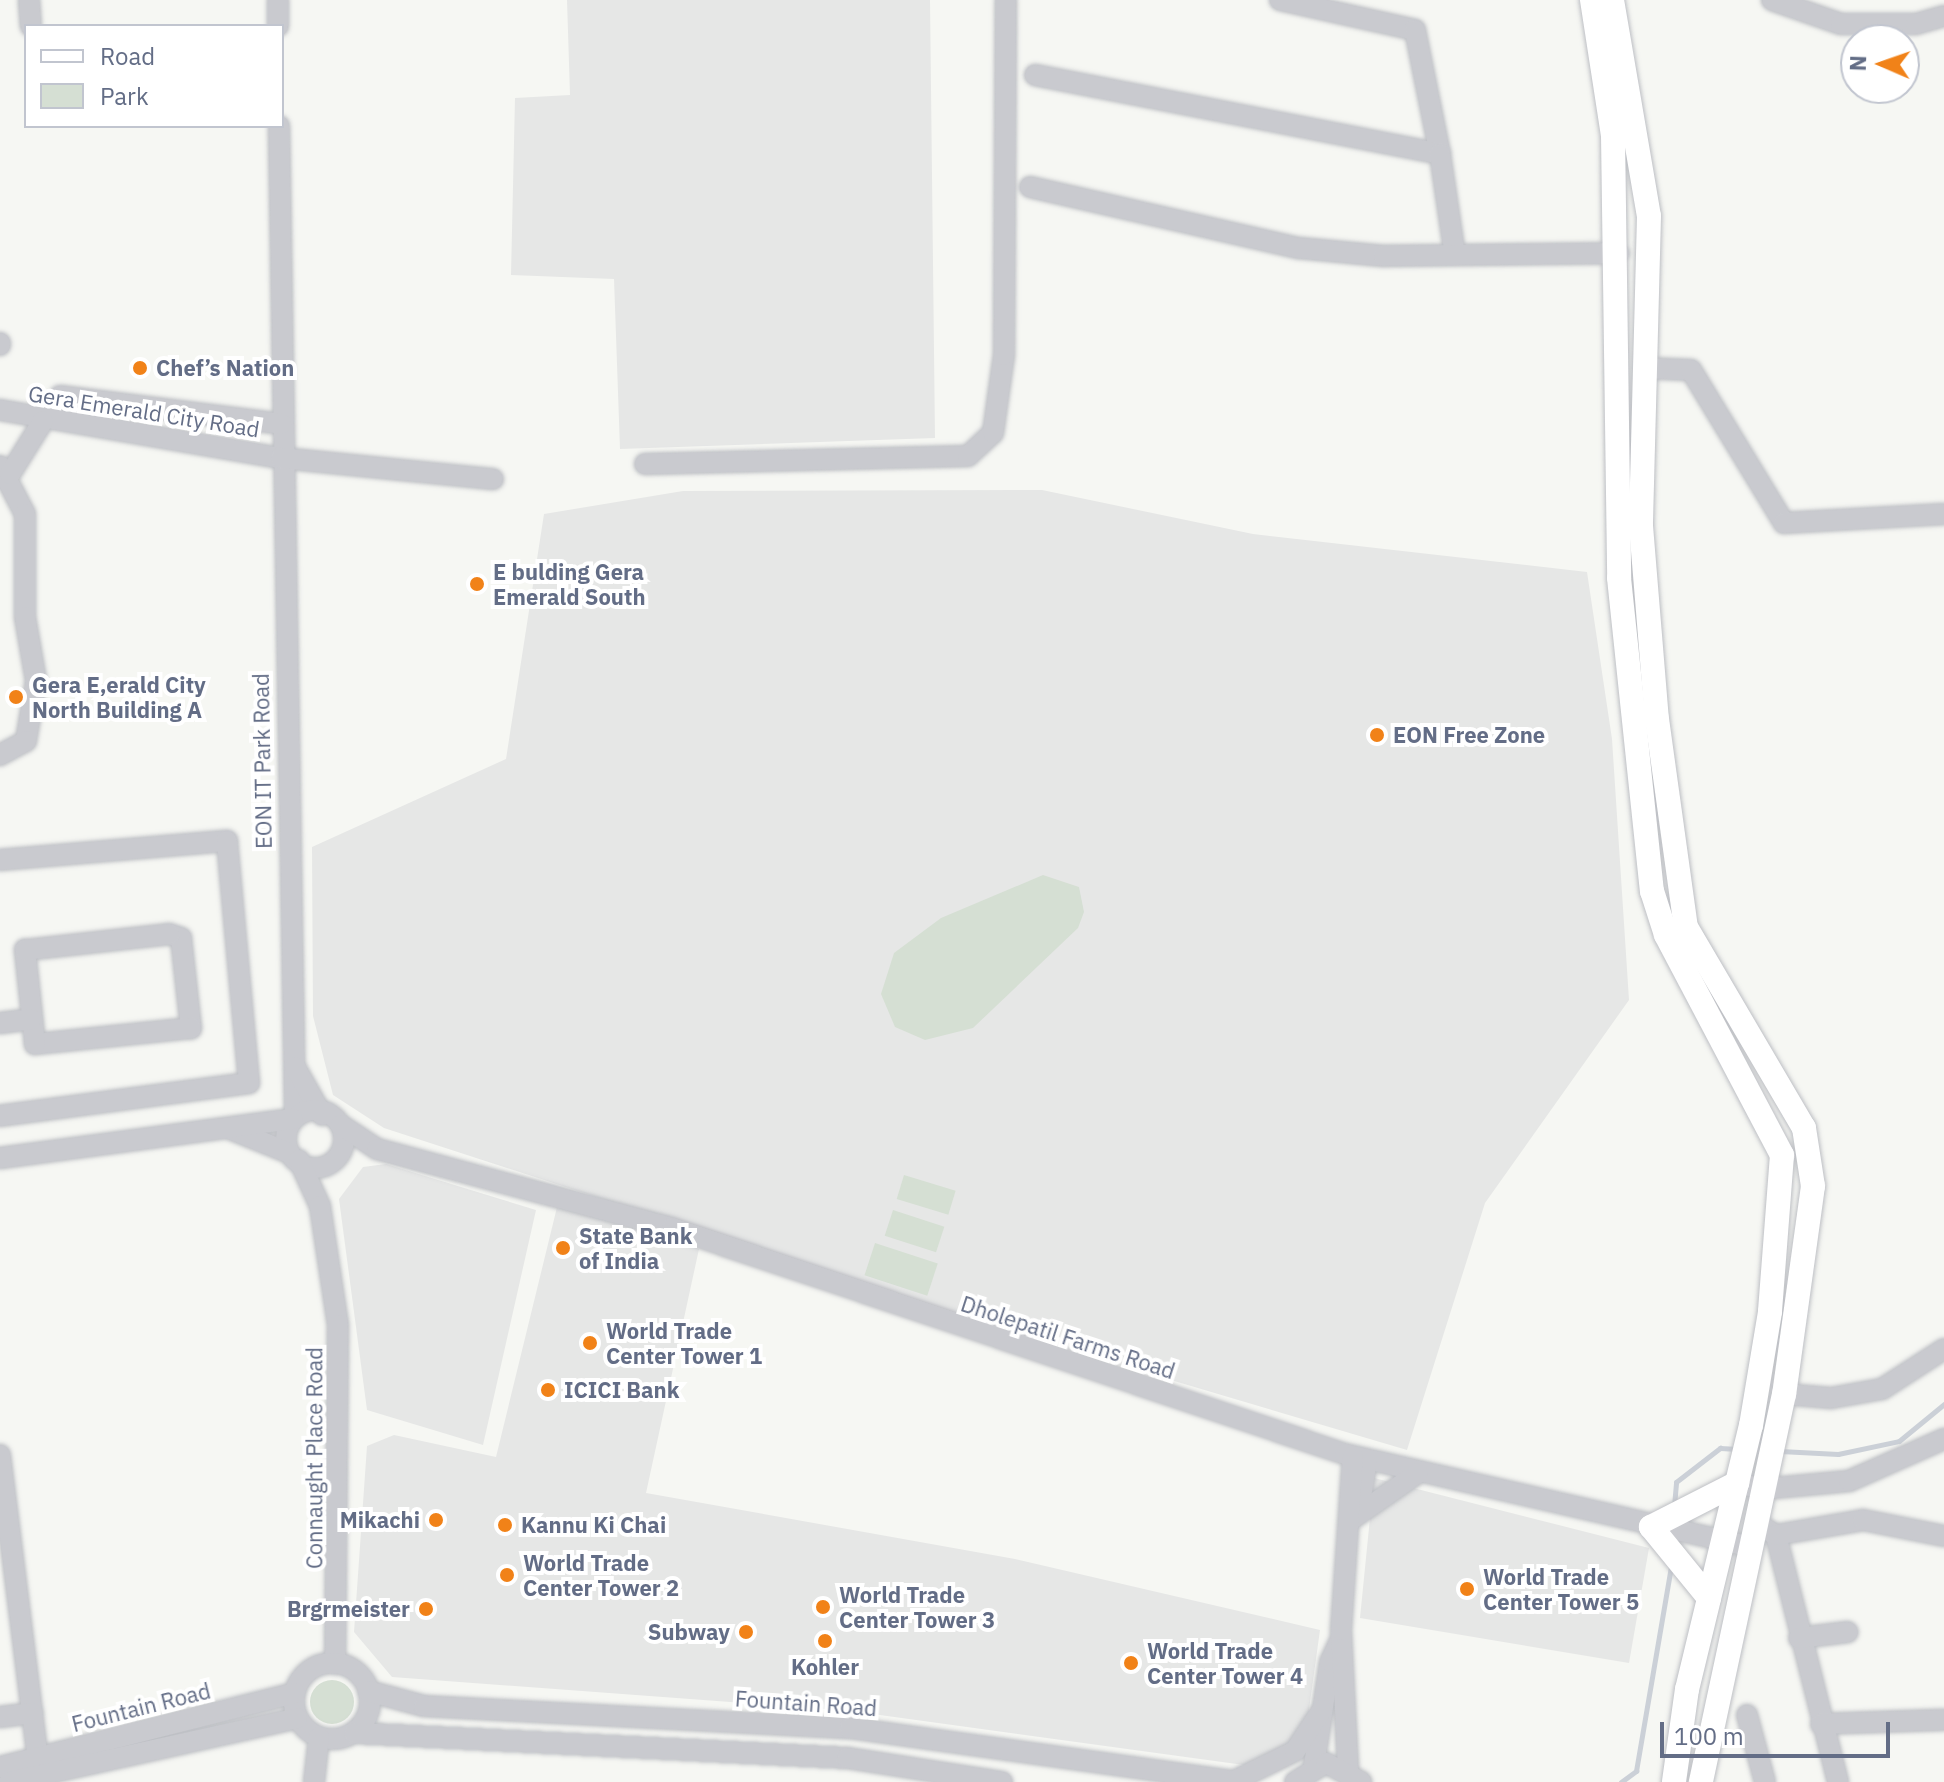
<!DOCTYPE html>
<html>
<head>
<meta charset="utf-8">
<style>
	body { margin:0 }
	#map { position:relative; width:1944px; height:1782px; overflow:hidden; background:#f6f7f3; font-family:"IBM Plex Sans",sans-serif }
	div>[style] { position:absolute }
	.built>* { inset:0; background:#e6e7e6 }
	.green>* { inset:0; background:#d5dfd3; transform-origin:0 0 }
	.round { border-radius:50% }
	.stream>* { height:5px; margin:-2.5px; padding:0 2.5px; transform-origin:2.5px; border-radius:2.5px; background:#cbd0d7 }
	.roads { filter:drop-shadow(0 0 2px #bdbfc4) drop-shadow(0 0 2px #bdbfc4) }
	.minor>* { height:20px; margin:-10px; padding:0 10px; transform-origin:10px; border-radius:10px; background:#c9cacf }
	.minor>.ring { margin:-10px; padding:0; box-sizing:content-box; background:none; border:20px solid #c9cacf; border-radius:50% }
	.major>* { height:24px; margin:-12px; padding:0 12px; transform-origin:12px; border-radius:12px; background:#fff }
	.dots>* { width:22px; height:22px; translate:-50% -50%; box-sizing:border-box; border:4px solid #fff; border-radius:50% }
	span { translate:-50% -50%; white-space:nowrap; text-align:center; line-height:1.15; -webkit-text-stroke:8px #fff; paint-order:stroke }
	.poi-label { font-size:22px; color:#636d86; font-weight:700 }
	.left { translate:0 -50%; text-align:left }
	.right { translate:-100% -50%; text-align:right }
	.street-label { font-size:22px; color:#636d86 }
	.legend { position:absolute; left:24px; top:24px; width:260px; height:104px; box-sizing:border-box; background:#fff; border:2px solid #c1c5cf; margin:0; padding:10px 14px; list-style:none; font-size:24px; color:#636d86 }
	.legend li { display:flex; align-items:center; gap:16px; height:40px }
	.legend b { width:40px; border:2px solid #c1c5cf }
	.north { position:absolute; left:1840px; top:24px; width:80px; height:80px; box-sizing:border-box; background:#fff; border:2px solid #c1c5cf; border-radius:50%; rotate:272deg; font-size:22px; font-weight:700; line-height:32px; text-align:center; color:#636d86 }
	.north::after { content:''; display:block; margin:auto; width:28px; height:36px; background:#f18218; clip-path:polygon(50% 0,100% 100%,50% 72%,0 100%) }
	.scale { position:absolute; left:1660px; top:1722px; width:230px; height:36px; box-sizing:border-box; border:4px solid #636d86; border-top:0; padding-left:10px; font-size:24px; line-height:28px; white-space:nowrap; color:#636d86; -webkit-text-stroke:6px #fff; paint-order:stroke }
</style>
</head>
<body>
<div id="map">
	<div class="built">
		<i style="clip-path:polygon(567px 0,930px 0,935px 438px,620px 449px,614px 279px,511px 275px,515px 98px,570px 95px)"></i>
		<i style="clip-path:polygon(1042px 490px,1253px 534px,1587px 572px,1612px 739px,1629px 1000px,1485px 1203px,1407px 1450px,1036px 1340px,384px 1128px,333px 1095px,313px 1016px,312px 847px,506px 759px,544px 514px,683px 491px)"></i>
		<i style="clip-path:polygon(386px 1164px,536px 1210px,483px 1445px,367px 1410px,339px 1199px,363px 1167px)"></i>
		<i style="clip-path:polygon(559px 1199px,699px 1249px,646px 1493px,1015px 1559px,1320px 1630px,1307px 1724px,1282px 1750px,1244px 1765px,851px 1711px,392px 1677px,354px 1632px,367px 1446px,394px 1435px,496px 1457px)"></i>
		<i style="clip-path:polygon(1374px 1478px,1649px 1548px,1629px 1663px,1360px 1618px)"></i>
	</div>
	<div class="green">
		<i style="clip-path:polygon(1043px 875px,1079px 887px,1084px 912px,1078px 928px,973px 1028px,925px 1040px,895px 1027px,881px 994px,894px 953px,941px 918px)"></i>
		<i style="left:904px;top:1175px;width:54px;height:25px;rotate:17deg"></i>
		<i style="left:893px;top:1210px;width:54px;height:27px;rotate:18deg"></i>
		<i style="left:875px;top:1243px;width:66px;height:34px;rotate:18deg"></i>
		<i class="round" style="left:310px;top:1680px;width:44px;height:44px"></i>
	</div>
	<div class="stream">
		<i style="left:1780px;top:1451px;width:58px;rotate:3deg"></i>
		<i style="left:1838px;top:1454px;width:62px;rotate:-12deg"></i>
		<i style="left:1899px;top:1441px;width:58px;rotate:-39.4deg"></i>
		<i style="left:1674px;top:1506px;width:24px;rotate:-85deg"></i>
		<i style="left:1676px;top:1482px;width:56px;rotate:-37.7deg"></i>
		<i style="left:1720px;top:1448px;width:18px;rotate:3deg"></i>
		<i style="left:1621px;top:1782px;width:19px;rotate:-36deg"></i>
		<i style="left:1636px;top:1771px;width:207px;rotate:-80.3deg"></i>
	</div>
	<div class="roads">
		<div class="minor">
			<i style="left:29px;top:0;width:26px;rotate:86deg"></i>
			<i style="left:278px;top:0;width:26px;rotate:90deg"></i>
			<i style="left:1280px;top:0;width:138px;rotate:12.5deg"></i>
			<i style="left:1415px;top:30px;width:126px;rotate:78.6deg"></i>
			<i style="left:1772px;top:0;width:73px;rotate:19.2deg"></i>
			<i style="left:1841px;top:24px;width:75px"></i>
			<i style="left:1916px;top:24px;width:29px;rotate:-16deg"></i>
			<i style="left:1035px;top:75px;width:413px;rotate:11deg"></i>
			<i style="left:1440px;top:154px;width:102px;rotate:81.6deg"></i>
			<i style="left:279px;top:126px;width:990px;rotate:89.07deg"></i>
			<i style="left:1030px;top:187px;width:276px;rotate:12.8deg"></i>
			<i style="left:1299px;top:248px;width:85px;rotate:5.4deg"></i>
			<i style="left:1384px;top:256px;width:235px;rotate:-0.7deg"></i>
			<i style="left:0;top:343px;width:2px;rotate:90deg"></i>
			<i style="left:1643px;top:368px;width:48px;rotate:2.4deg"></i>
			<i style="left:1691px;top:370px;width:179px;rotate:58.7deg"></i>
			<i style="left:1784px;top:523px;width:160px;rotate:-3.2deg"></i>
			<i style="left:60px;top:396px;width:223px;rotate:7.2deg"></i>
			<i style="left:0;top:410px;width:285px;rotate:9.7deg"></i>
			<i style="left:281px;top:458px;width:213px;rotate:5.7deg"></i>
			<i style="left:645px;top:464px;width:323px;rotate:-1.4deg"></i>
			<i style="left:968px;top:456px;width:34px;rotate:-43deg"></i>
			<i style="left:993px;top:433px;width:79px;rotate:-82deg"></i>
			<i style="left:1004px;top:355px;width:355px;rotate:-89.7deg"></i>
			<i style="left:0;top:466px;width:54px;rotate:62.5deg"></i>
			<i style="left:25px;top:514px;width:103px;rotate:90deg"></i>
			<i style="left:25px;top:617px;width:65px;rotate:80.2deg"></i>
			<i style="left:36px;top:681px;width:61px;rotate:99.5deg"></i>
			<i style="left:26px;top:741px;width:30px;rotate:152deg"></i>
			<i style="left:10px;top:474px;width:62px;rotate:-58.1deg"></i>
			<i style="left:0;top:860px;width:228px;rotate:-4.8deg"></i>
			<i style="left:227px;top:841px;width:243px;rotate:84.8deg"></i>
			<i style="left:249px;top:1083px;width:251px;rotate:172.5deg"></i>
			<i style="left:169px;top:934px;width:13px;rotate:18deg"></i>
			<i style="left:181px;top:938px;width:91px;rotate:83.7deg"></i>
			<i style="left:191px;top:1028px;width:157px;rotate:174.1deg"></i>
			<i style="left:35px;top:1044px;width:95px;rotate:-96.1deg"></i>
			<i style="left:25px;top:950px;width:145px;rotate:-6.3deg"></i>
			<i style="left:0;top:1023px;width:31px;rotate:-7deg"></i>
			<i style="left:295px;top:1067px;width:55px;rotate:60.6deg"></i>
			<i class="ring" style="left:286px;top:1110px;width:38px;height:38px"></i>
			<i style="left:341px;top:1125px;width:43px;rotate:33.7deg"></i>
			<i style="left:377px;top:1149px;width:305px;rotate:15deg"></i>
			<i style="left:672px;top:1228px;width:710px;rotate:18.56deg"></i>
			<i style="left:1345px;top:1454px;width:416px;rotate:12.9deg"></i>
			<i style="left:230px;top:1129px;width:64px;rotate:22.1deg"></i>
			<i style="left:0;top:1158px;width:295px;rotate:-7.6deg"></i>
			<i style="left:299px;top:1160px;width:51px;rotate:65.5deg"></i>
			<i style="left:320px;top:1206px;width:120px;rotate:81.4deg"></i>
			<i style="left:338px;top:1325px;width:339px;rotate:90.5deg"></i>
			<i style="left:1784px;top:1394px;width:47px;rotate:4.9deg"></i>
			<i style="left:1831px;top:1398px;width:52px;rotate:-10deg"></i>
			<i style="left:1882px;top:1389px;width:74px;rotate:-32.8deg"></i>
			<i style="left:0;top:1455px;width:306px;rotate:82.9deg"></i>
			<i style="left:1737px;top:1483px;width:27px;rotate:13deg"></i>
			<i style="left:1763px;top:1489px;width:86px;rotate:-5.3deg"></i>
			<i style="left:1849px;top:1481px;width:104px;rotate:-23.9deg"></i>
			<i style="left:1359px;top:1509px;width:50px;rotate:-80.7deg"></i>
			<i style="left:1349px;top:1521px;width:84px;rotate:-34.8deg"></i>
			<i style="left:1755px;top:1522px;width:25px;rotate:32deg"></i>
			<i style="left:1776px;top:1535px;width:255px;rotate:75.9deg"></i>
			<i style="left:1776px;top:1535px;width:88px;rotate:-9.8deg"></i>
			<i style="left:1863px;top:1520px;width:83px;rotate:11.2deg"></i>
			<i style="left:1799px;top:1638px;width:49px;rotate:-7deg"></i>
			<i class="ring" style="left:294px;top:1663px;width:56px;height:56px"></i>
			<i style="left:368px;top:1691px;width:58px;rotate:15deg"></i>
			<i style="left:424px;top:1706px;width:427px;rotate:3deg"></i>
			<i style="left:850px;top:1728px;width:394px;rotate:7.9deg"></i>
			<i style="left:1747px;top:1715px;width:69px;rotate:75deg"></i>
			<i style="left:0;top:1717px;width:33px;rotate:-7deg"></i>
			<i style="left:1821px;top:1724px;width:123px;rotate:-1.9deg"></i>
			<i style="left:354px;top:1733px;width:494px;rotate:2.9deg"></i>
			<i style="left:847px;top:1758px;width:157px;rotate:8.8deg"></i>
			<i style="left:1314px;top:1765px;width:104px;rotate:-81.2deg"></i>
			<i style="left:1330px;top:1662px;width:26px;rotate:-65deg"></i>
			<i style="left:0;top:1767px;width:304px;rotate:-14.1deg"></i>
			<i style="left:1348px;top:1769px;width:139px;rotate:-92.9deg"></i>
			<i style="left:1341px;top:1630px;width:174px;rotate:-86.1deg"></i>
			<i style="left:1234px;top:1781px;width:68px;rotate:-26.2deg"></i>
			<i style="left:1295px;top:1751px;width:49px;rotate:-56.6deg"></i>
			<i style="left:9px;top:1782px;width:295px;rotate:-12.5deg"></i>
			<i style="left:314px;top:1782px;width:45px;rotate:-83.7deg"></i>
			<i style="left:1295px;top:1782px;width:36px;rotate:-32deg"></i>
			<i style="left:1326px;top:1763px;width:40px;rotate:28deg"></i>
		</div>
		<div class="major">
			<i style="left:1592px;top:0;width:137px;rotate:81.2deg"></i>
			<i style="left:1613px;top:135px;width:443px;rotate:89.2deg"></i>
			<i style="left:1619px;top:578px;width:315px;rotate:84deg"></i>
			<i style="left:1652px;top:891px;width:46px;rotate:72.3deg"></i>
			<i style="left:1666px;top:935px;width:249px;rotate:62.2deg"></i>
			<i style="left:1782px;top:1155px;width:157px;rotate:94.4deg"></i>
			<i style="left:1770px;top:1312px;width:115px;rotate:99.5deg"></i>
			<i style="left:1751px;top:1425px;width:272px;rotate:103.6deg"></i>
			<i style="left:1687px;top:1689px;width:94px;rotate:98deg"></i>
			<i style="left:1612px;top:0;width:219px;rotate:80.3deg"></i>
			<i style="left:1649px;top:216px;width:310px;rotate:91.5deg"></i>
			<i style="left:1641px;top:526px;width:194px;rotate:85.3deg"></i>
			<i style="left:1657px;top:719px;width:210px;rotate:82.1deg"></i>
			<i style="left:1686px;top:927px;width:233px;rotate:59.6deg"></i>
			<i style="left:1804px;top:1128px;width:59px;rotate:81.2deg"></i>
			<i style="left:1813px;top:1186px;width:210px;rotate:97.9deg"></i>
			<i style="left:1784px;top:1394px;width:397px;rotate:102.1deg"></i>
			<i style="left:1709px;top:1598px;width:92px;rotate:-129.2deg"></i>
			<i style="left:1651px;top:1527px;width:97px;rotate:-27.1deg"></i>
		</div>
	</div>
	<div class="dots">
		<i style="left:140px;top:368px;background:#f18218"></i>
		<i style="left:477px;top:584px;background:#f18218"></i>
		<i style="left:16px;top:697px;background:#f18218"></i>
		<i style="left:1377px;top:735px;background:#f18218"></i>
		<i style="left:563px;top:1248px;background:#f18218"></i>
		<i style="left:590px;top:1343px;background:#f18218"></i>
		<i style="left:548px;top:1390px;background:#f18218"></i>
		<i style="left:436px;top:1520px;background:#f18218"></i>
		<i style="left:505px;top:1525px;background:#f18218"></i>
		<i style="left:507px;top:1575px;background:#f18218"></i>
		<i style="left:1467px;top:1589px;background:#f18218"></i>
		<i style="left:823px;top:1607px;background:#f18218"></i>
		<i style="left:426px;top:1609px;background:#f18218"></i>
		<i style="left:746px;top:1632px;background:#f18218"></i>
		<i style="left:825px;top:1641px;background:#f18218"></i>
		<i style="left:1131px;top:1663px;background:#f18218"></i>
	</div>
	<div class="poi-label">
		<span class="left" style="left:156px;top:368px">Chef’s Nation</span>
		<span class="left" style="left:493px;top:584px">E bulding Gera<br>Emerald South</span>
		<span class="left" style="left:32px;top:697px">Gera E,erald City<br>North Building A</span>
		<span class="left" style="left:1393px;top:735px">EON Free Zone</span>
		<span class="left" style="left:579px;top:1248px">State Bank<br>of India</span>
		<span class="left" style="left:606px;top:1343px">World Trade<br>Center Tower 1</span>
		<span class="left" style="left:564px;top:1390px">ICICI Bank</span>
		<span class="right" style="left:420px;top:1520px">Mikachi</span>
		<span class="left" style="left:521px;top:1525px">Kannu Ki Chai</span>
		<span class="left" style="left:523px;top:1575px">World Trade<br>Center Tower 2</span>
		<span class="left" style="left:1483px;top:1589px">World Trade<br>Center Tower 5</span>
		<span class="left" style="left:839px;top:1607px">World Trade<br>Center Tower 3</span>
		<span class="right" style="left:410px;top:1609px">Brgrmeister</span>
		<span class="right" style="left:730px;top:1632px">Subway</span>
		<span class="left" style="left:1147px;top:1663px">World Trade<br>Center Tower 4</span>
		<span style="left:825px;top:1667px">Kohler</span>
	</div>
	<div class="street-label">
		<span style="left:144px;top:411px;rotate:9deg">Gera Emerald City Road</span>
		<span style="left:262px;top:761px;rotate:-91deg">EON IT Park Road</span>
		<span style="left:1068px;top:1337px;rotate:18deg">Dholepatil Farms Road</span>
		<span style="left:314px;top:1458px;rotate:-90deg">Connaught Place Road</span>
		<span style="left:806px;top:1703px;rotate:4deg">Fountain Road</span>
		<span style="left:141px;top:1707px;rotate:-14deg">Fountain Road</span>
	</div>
	<ul class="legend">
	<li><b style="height:10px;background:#fff"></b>Road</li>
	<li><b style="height:22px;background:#d5dfd3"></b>Park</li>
	</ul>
	<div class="north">N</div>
	<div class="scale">100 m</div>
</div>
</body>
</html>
